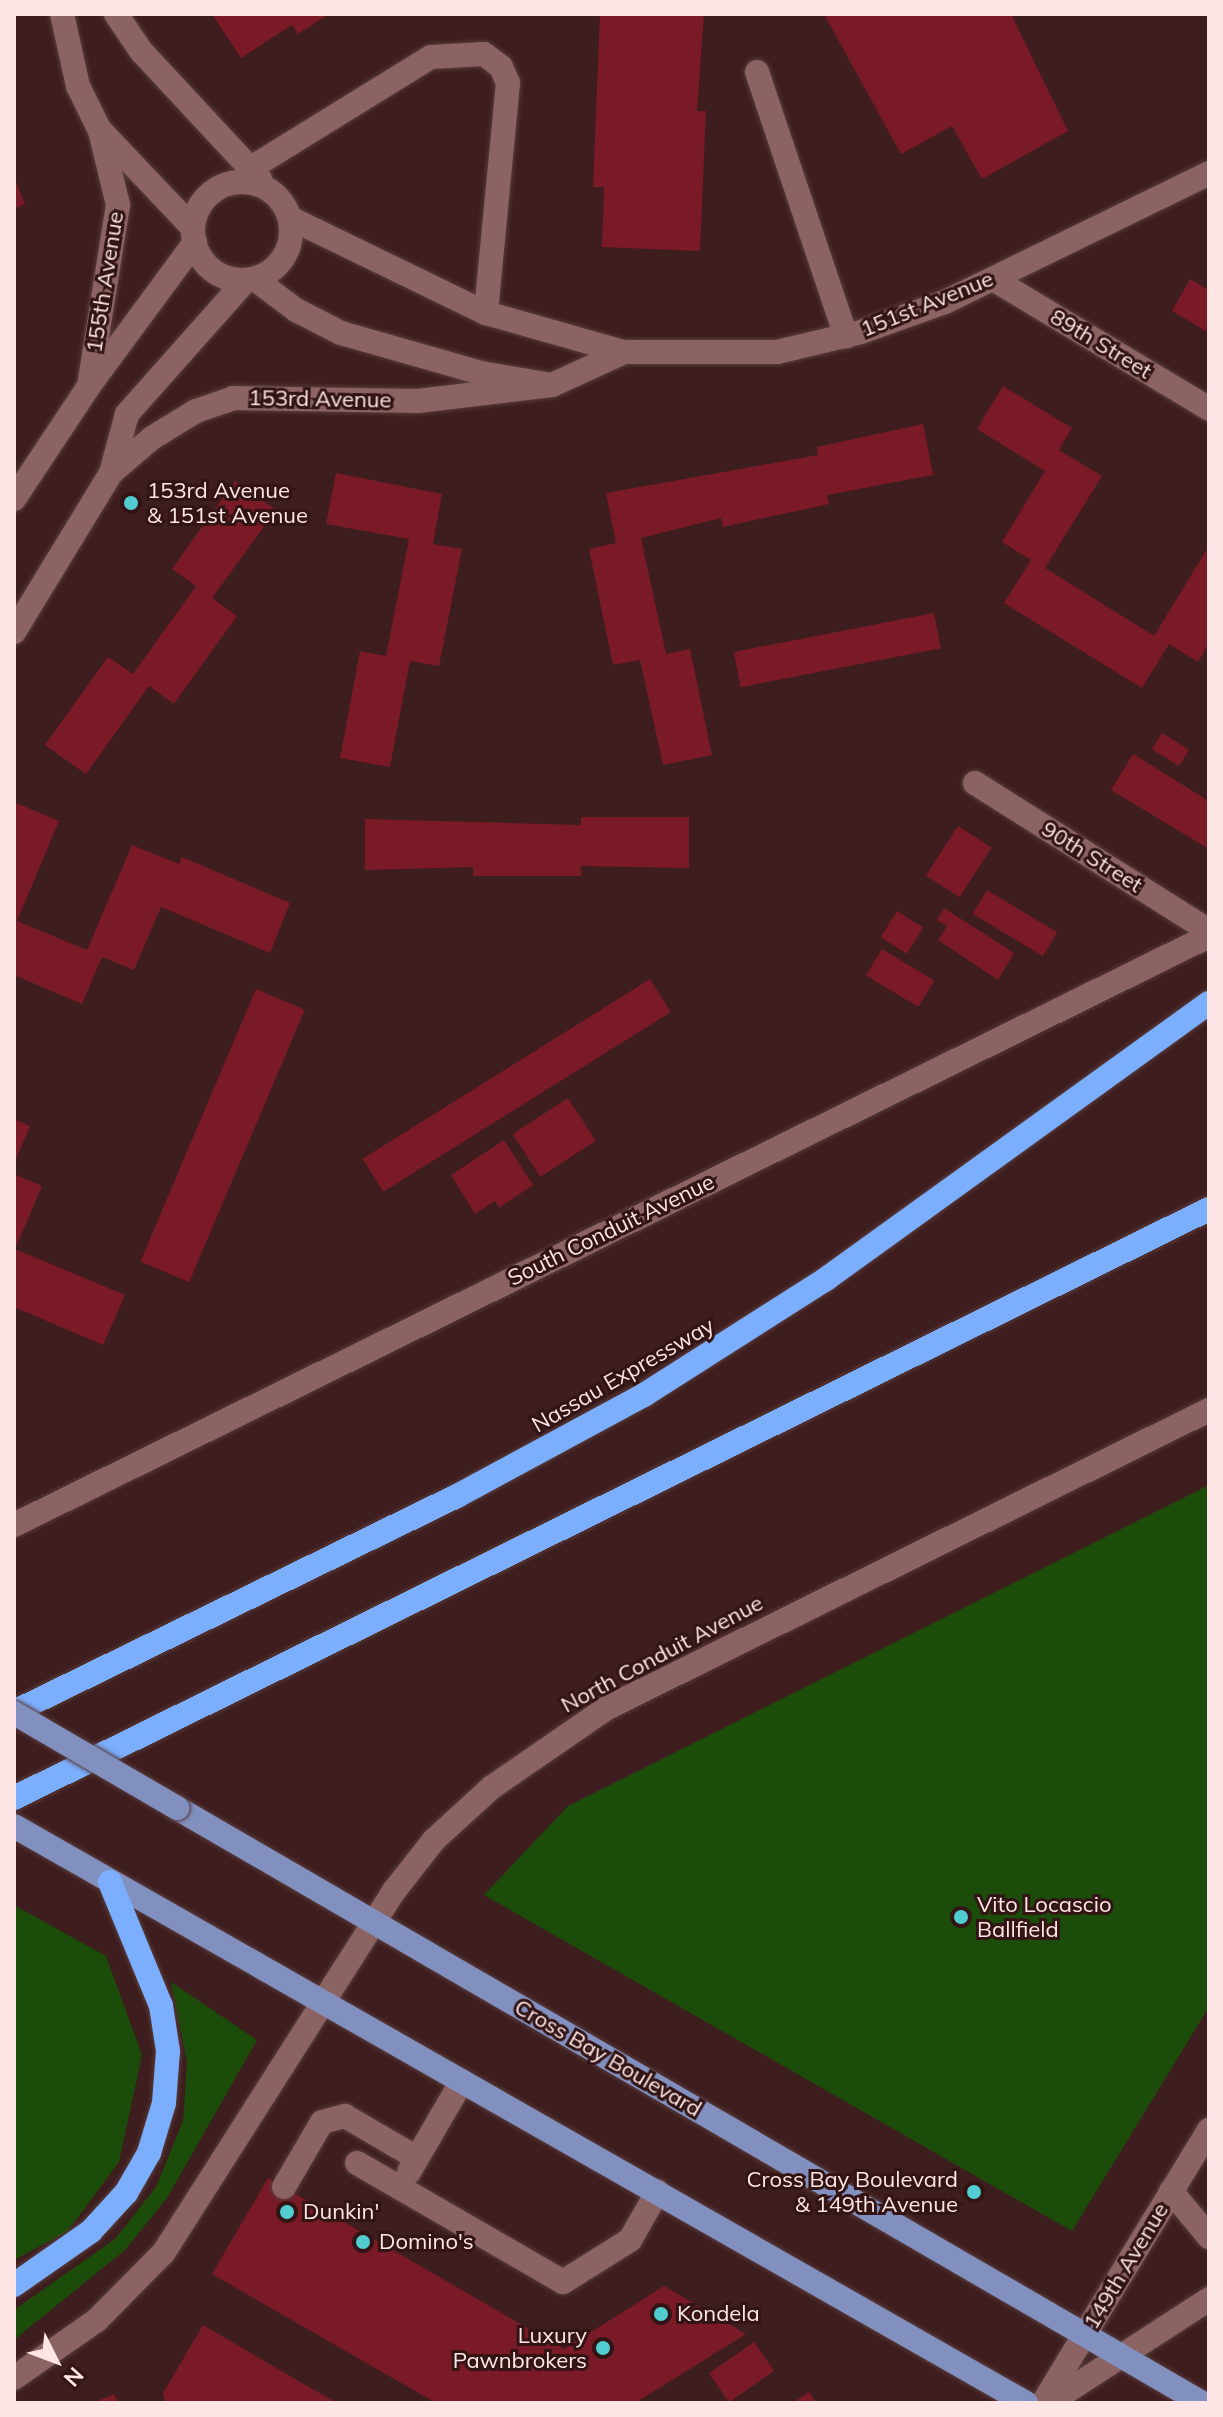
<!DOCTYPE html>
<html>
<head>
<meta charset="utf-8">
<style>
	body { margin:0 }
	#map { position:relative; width:1223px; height:2417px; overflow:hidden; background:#3e1d1e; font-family:Mulish,sans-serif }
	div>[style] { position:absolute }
	.green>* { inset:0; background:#1c4c0a }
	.building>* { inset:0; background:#7a1a27; transform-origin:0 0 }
	.roads { filter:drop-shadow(0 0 2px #583c3d) drop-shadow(0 0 2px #583c3d) }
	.minor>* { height:24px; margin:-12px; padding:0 12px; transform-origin:12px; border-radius:12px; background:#8b6363 }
	.minor>.ring { margin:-12px; padding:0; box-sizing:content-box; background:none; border:24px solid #8b6363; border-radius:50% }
	.major>* { height:24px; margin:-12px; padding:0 12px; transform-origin:12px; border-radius:12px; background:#8190bf }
	.highway>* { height:24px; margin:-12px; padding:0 12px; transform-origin:12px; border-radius:12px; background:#7baefc }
	.bridges { filter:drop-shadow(0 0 2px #583c3d) drop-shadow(0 0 2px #583c3d) }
	.major-bridge>* { height:24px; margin:-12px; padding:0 12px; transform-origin:12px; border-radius:12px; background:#8190bf }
	.dots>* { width:22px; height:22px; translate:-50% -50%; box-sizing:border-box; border:4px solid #331415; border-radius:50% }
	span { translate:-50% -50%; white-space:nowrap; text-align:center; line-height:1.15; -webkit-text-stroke:6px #331415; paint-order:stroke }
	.street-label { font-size:22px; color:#fce5e4 }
	.poi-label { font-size:22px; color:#fce5e4 }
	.left { translate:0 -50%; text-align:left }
	.right { translate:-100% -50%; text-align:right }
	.frame { position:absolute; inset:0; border:16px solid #fce5e4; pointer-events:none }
	.north { position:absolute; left:16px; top:2321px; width:80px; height:80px; -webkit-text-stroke:6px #331415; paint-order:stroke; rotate:132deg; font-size:22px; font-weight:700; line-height:32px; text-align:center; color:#fce5e4 }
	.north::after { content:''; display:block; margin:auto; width:28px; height:36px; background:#fce5e4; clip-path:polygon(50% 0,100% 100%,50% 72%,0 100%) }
</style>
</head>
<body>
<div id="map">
	<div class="green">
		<i style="clip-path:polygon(1209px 1485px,1209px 2007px,1072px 2231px,484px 1895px,568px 1806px)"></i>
		<i style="clip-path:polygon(14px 1905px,106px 1956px,142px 2055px,119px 2162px,67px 2232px,14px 2260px)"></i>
		<i style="clip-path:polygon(171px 1982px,257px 2040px,167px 2198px,125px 2250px,14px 2340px,14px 2310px,115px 2239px,156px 2187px,183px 2121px,187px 2063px)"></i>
	</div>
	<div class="building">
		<i style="clip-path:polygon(212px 14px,329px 14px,298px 34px,292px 25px,241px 58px)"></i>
		<i style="clip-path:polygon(600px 14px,704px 14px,697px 111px,706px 111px,700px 251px,602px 247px,604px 187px,593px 187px)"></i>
		<i style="clip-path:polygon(824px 14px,1011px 14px,1068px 131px,982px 179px,952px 126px,901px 154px)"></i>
		<i style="clip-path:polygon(14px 177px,25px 204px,14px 209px)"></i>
		<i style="clip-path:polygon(1190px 279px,1209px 290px,1209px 333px,1172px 311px)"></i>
		<i style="clip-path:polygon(1003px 386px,1072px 428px,1059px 450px,1102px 476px,1045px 568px,1154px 636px,1209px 546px,1209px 643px,1198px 662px,1169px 644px,1142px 688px,1004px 603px,1031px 560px,1002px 542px,1045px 471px,977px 429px)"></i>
		<i style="clip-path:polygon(923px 424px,933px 475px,827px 495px,829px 504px,723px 527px,721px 518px,641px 538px,666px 654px,690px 649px,712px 755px,663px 765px,640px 660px,613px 665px,589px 549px,616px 543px,606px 493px,818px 455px,817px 447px)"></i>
		<i style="clip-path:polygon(336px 473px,442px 494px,433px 544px,462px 549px,439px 666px,410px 661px,390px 767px,340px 758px,360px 651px,386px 656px,409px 539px,326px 524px)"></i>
		<i style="clip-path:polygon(235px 481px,276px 510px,212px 598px,237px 616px,174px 704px,149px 686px,86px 774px,45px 745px,108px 657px,133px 674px,196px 586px,172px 569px)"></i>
		<i style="left:934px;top:613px;width:36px;height:204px;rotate:79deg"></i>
		<i style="left:1162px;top:733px;width:32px;height:19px;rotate:32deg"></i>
		<i style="clip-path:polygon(1133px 754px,1209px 801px,1209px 849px,1111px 790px)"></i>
		<i style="clip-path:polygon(14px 802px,59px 821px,17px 921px,87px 950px,132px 845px,179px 864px,182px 857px,290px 903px,270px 953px,161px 907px,134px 970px,102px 957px,82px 1004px,14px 975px)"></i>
		<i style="clip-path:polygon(581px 817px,689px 817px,689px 868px,581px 866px,581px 876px,473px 876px,473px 867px,365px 870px,365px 819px,581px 825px)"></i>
		<i style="left:958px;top:826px;width:40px;height:59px;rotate:33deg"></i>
		<i style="left:987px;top:890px;width:82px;height:28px;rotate:31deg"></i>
		<i style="clip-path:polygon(944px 908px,1014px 953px,998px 980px,938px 940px,947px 926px,937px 920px)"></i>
		<i style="left:897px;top:911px;width:31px;height:31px;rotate:32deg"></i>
		<i style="left:882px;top:949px;width:61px;height:31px;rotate:31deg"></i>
		<i style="left:650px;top:979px;width:39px;height:339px;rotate:58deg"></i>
		<i style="left:256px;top:989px;width:53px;height:296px;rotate:23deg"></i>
		<i style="left:568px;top:1098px;width:51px;height:66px;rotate:57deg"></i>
		<i style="clip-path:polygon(14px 1119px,30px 1126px,14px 1164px)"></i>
		<i style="clip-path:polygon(504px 1140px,533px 1185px,499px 1208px,495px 1201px,475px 1214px,451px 1175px)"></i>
		<i style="clip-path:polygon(14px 1174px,42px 1186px,15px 1249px,125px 1295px,103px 1345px,14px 1307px)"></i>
		<i style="clip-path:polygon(268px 2178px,564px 2349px,664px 2286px,746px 2334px,635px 2403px,436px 2403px,212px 2274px)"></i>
		<i style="clip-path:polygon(203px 2325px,295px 2379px,337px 2403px,165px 2403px,163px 2393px)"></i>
		<i style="left:754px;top:2342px;width:35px;height:55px;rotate:55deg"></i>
		<i style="clip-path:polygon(809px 2392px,816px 2403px,799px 2403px,797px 2400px)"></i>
		<i style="clip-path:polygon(114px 2394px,118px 2403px,93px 2403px)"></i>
	</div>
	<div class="roads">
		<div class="minor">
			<i style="left:62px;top:14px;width:74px;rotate:77.5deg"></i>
			<i style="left:78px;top:86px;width:50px;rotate:63.9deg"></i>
			<i style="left:100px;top:131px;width:76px;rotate:76.3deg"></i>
			<i style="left:118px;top:205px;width:183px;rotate:99.1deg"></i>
			<i style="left:116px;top:14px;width:45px;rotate:56deg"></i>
			<i style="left:141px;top:51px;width:175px;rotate:47.1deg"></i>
			<i style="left:757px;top:72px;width:279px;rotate:71.4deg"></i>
			<i style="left:101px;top:131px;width:134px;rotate:46.5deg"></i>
			<i style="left:251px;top:168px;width:211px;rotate:-31.7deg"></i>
			<i style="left:431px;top:57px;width:53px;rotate:-3.2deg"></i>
			<i style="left:484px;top:54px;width:21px;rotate:37deg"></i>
			<i style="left:501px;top:67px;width:17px;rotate:66deg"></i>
			<i style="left:508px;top:83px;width:231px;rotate:95.5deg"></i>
			<i class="ring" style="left:193px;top:182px;width:74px;height:74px"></i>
			<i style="left:290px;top:218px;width:218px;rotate:25.9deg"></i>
			<i style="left:486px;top:313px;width:143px;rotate:15.8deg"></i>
			<i style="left:624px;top:352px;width:153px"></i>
			<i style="left:777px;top:352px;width:86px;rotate:-13.4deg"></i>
			<i style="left:861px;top:332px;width:89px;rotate:-19.7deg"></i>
			<i style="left:945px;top:302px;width:294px;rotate:-26deg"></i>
			<i style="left:993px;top:279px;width:252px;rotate:31deg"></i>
			<i style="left:256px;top:280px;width:50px;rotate:36.9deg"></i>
			<i style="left:296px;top:310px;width:51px;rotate:27.1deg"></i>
			<i style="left:341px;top:333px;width:146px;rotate:15.9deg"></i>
			<i style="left:481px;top:373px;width:72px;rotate:9.6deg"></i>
			<i style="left:552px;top:385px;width:79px;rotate:-24.6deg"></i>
			<i style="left:111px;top:473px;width:61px;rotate:-74.8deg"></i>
			<i style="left:127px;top:414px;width:178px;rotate:-48.4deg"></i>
			<i style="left:14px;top:499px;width:136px;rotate:-56.4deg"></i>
			<i style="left:89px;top:386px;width:179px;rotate:-53.6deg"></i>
			<i style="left:14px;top:632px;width:186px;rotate:-58.6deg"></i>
			<i style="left:111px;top:473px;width:54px;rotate:-40.5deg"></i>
			<i style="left:152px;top:438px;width:52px;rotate:-31.5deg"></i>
			<i style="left:196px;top:411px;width:39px;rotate:-19deg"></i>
			<i style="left:233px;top:398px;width:185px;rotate:0.9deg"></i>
			<i style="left:418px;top:401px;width:135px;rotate:-6.8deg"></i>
			<i style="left:975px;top:783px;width:277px;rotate:32.3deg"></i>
			<i style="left:14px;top:1525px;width:1332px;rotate:-26.24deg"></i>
			<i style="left:357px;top:2163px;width:238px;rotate:30deg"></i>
			<i style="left:563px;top:2282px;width:79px;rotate:-32.1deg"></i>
			<i style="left:630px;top:2240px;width:56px;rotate:-60.3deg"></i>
			<i style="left:409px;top:2172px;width:105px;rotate:-59.8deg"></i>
			<i style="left:284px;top:2187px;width:75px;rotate:-59.7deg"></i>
			<i style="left:322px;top:2122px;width:24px;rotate:-15deg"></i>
			<i style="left:345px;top:2116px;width:83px;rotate:30.3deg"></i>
			<i style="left:1171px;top:2191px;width:60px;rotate:50.4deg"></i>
			<i style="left:14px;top:2378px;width:101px;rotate:-34.9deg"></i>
			<i style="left:97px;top:2320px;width:95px;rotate:-45.4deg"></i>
			<i style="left:164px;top:2252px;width:428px;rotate:-57.5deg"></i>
			<i style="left:394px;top:1891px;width:65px;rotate:-51.9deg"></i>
			<i style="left:434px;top:1840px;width:79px;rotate:-42.4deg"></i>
			<i style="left:492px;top:1787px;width:140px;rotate:-34.5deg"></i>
			<i style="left:607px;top:1708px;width:672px;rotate:-26.34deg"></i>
			<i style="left:1043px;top:2403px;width:320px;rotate:-58.7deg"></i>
			<i style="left:1049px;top:2403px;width:191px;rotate:-33deg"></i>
		</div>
		<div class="major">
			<i style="left:177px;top:1808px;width:1185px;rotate:30.13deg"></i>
			<i style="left:14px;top:1826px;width:1165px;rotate:29.69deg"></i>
		</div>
		<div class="highway">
			<i style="left:14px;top:1712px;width:493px;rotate:-26deg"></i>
			<i style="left:457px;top:1496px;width:213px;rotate:-28.4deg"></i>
			<i style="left:644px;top:1395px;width:216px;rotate:-32.5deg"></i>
			<i style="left:826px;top:1279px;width:472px;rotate:-35.8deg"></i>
			<i style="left:14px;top:1798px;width:1332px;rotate:-26.24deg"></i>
			<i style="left:14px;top:2285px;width:94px;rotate:-35deg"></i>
			<i style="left:91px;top:2231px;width:52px;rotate:-47.4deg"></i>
			<i style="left:126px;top:2193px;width:46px;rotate:-60.1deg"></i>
			<i style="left:149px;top:2153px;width:52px;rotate:-73.3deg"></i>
			<i style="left:164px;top:2103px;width:52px;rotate:-85.6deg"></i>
			<i style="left:168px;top:2051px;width:46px;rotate:-98.8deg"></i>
			<i style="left:161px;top:2006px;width:134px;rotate:-112.4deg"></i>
		</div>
	</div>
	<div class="bridges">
		<div class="major-bridge">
			<i style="left:14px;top:1713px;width:189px;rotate:30.2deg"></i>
		</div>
	</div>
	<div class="dots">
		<i style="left:131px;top:503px;background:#51ccd1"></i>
		<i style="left:961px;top:1917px;background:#51ccd1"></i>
		<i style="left:974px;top:2192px;background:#51ccd1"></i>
		<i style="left:287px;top:2212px;background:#51ccd1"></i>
		<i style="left:363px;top:2242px;background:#51ccd1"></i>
		<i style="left:661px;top:2314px;background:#51ccd1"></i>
		<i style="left:603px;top:2348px;background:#51ccd1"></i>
	</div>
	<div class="street-label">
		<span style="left:105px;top:282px;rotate:-81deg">155th Avenue</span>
		<span style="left:927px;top:304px;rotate:-22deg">151st Avenue</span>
		<span style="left:1101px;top:344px;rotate:31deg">89th Street</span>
		<span style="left:320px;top:399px;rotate:1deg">153rd Avenue</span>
		<span style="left:1092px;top:857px;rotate:32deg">90th Street</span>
		<span style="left:611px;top:1230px;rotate:-26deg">South Conduit Avenue</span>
		<span style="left:623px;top:1375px;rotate:-30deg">Nassau Expressway</span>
		<span style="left:662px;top:1654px;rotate:-28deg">North Conduit Avenue</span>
		<span style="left:608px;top:2058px;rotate:30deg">Cross Bay Boulevard</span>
		<span style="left:1126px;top:2266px;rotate:-59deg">149th Avenue</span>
	</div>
	<div class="poi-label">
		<span class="left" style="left:147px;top:503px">153rd Avenue<br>&amp; 151st Avenue</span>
		<span class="left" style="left:977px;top:1917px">Vito Locascio<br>Ballfield</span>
		<span class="right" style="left:958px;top:2192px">Cross Bay Boulevard<br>&amp; 149th Avenue</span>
		<span class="left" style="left:303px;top:2212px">Dunkin'</span>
		<span class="left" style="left:379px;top:2242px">Domino's</span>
		<span class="left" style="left:677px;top:2314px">Kondela</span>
		<span class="right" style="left:587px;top:2348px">Luxury<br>Pawnbrokers</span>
	</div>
	<div class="frame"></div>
	<div class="north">N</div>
</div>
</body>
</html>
